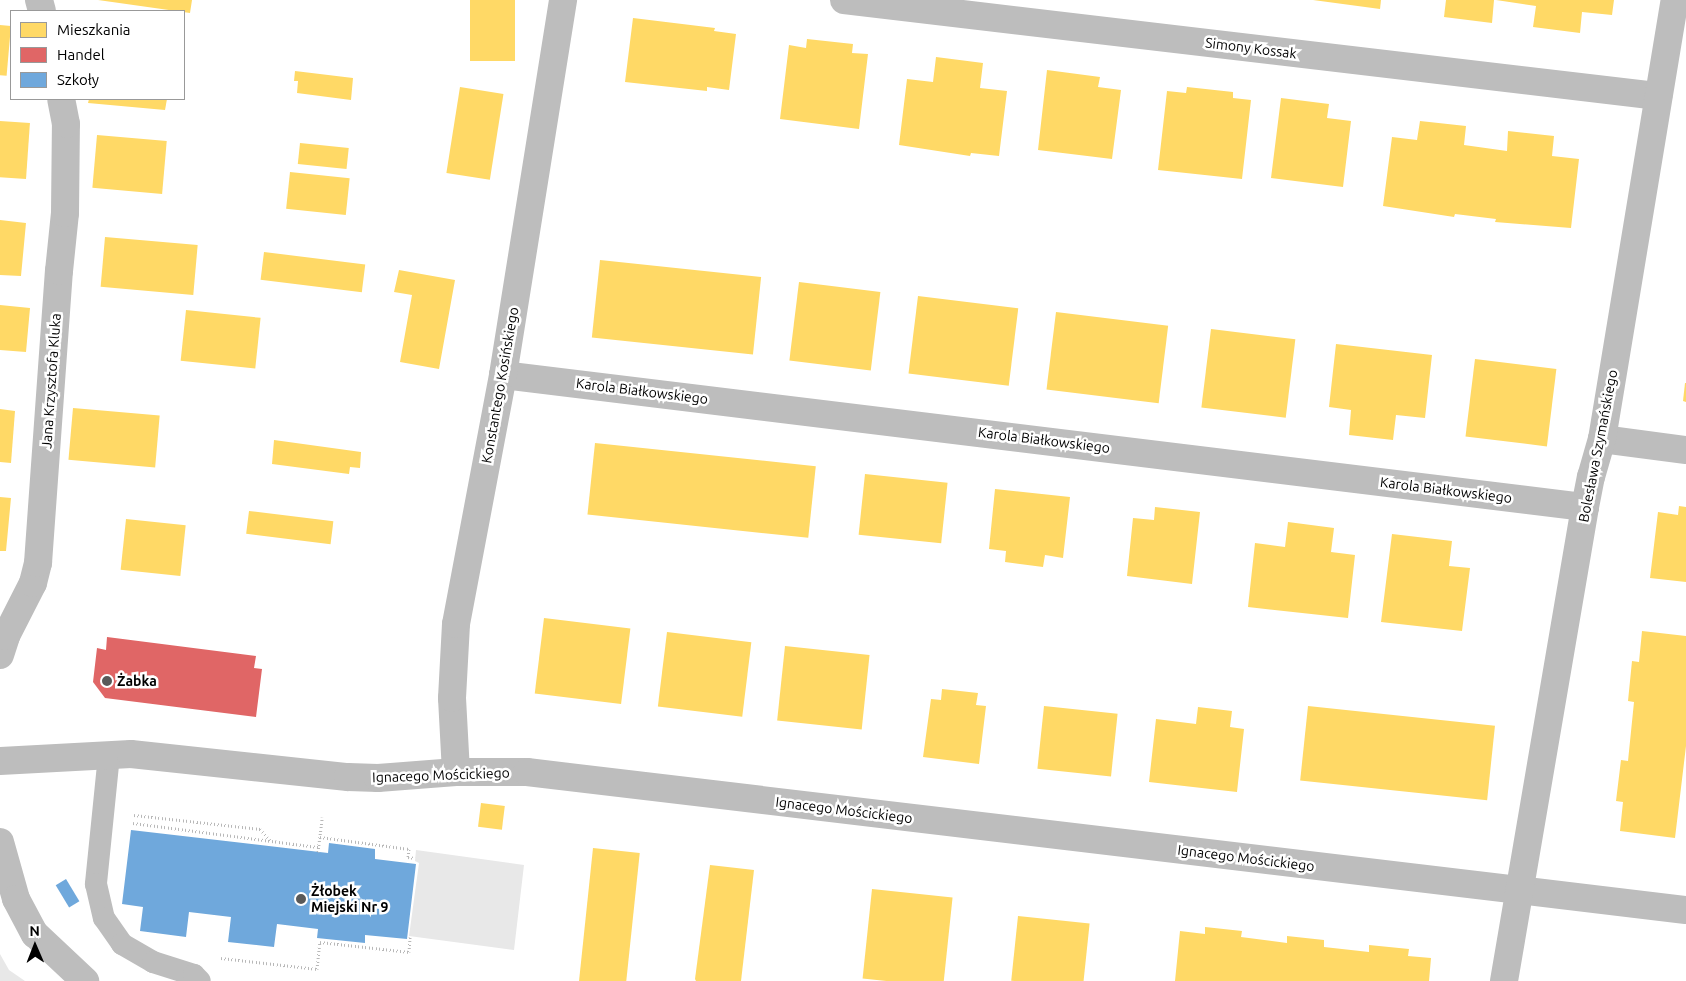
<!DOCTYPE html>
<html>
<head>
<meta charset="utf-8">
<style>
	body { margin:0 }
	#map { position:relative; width:1686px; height:981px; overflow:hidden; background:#fff; font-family:Ubuntu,sans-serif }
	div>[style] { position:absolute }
	.green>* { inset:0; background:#e8e8e8 }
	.homes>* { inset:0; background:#ffd966; transform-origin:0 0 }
	.shops>* { inset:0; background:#e06666 }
	.schools>* { inset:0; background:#6fa8dc; transform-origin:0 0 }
	.path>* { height:3px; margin-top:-1.5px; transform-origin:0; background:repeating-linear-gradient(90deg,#b8b8b8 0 1px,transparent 0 3.5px) }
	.lane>* { height:22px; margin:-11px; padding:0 11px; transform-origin:11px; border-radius:11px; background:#bdbdbd }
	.street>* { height:28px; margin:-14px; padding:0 14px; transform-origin:14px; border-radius:14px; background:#bdbdbd }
	.dots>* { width:14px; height:14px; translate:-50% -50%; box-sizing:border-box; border:2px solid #fff; border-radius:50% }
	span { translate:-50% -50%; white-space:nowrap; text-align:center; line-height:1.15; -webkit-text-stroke:5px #fff; paint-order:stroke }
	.street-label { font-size:14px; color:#000 }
	.poi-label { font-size:14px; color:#000; font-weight:700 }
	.left { translate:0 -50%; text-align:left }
	.legend { position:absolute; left:10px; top:10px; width:175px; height:90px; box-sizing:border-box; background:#fff; border:1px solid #999; margin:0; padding:6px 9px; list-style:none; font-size:15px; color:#000 }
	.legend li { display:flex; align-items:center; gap:10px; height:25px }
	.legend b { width:25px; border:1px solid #999 }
	.north { position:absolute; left:10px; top:921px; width:50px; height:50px; -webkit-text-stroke:4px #fff; paint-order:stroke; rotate:359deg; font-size:14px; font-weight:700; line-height:20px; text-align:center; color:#000 }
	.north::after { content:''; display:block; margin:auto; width:18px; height:22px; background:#000; clip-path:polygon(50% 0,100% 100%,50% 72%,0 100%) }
</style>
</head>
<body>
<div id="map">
	<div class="green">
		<i style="clip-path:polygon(416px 850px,524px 865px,514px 950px,409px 936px,419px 863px,415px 861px)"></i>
		<i style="clip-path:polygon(0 954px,9px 970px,25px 981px,0 981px)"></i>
	</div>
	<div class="homes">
		<i style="clip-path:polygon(98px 0,192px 0,190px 13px)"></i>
		<i style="left:470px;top:0;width:45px;height:61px"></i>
		<i style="clip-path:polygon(1313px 0,1381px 0,1380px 9px)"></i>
		<i style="clip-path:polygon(1446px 0,1494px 0,1492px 23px,1444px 17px)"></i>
		<i style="clip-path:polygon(1496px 0,1614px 0,1612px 15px,1582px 12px,1580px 33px,1533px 27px,1536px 6px)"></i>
		<i style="clip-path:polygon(633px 18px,715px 28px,714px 31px,736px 34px,729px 90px,707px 87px,707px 91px,625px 82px)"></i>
		<i style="left:0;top:25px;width:11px;height:50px;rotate:5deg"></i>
		<i style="clip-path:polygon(807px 39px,853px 44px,852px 53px,868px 54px,859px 129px,780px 119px,789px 45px,806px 48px)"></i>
		<i style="clip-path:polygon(936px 57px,983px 63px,980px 88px,1007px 91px,999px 156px,971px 153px,970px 156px,899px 145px,907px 79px,933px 82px)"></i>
		<i style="clip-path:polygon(1047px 70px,1100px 77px,1098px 87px,1121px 90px,1112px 159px,1038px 150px)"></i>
		<i style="clip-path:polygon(295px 71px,353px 78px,351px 100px,297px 93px,298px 81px,294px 81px)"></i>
		<i style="left:460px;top:87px;width:44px;height:87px;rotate:9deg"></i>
		<i style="clip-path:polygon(1187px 87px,1233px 92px,1233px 98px,1251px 100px,1242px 179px,1158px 170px,1167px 91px,1186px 93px)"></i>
		<i style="clip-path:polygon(1281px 98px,1329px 104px,1327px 118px,1351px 121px,1343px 187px,1271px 178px)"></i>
		<i style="clip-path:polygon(89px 99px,167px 99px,165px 110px,88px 103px)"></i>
		<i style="left:0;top:121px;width:30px;height:56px;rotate:4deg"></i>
		<i style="clip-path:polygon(1420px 121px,1466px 126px,1464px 145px,1507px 151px,1508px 131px,1554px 136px,1552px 156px,1579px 159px,1571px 228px,1495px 222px,1496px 219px,1455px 214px,1454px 217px,1383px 206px,1392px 137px,1417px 140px)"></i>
		<i style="left:97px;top:135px;width:70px;height:53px;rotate:5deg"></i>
		<i style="left:300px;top:143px;width:49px;height:21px;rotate:6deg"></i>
		<i style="left:290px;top:172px;width:60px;height:37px;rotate:6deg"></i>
		<i style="clip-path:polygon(0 220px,26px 223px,21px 276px,0 275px)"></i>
		<i style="left:105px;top:237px;width:93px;height:50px;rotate:5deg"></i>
		<i style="left:264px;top:252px;width:102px;height:28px;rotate:7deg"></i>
		<i style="left:600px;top:260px;width:162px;height:78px;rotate:6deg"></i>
		<i style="clip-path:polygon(399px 270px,455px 280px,439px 369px,400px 362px,412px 295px,394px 292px)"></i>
		<i style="left:799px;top:282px;width:82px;height:79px;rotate:7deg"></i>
		<i style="left:918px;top:296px;width:101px;height:78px;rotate:7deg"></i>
		<i style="clip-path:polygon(0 305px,30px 308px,26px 352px,0 350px)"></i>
		<i style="left:186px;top:310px;width:75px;height:51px;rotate:6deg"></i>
		<i style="left:1056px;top:312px;width:113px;height:78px;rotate:7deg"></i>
		<i style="left:1211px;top:329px;width:85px;height:79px;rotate:7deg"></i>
		<i style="clip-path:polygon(1336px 344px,1432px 355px,1425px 418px,1396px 415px,1393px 440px,1349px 435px,1351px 410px,1329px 407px)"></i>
		<i style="left:1475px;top:359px;width:82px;height:78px;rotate:7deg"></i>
		<i style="clip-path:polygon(1685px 383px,1686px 383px,1686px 402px,1683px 401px)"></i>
		<i style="left:73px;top:408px;width:87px;height:52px;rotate:5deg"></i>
		<i style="clip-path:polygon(0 409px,15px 411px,11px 463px,0 462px)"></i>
		<i style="clip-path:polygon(274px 440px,361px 452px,360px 468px,350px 467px,349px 474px,272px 464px)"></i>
		<i style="left:595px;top:443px;width:222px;height:72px;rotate:6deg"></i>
		<i style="left:865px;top:474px;width:83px;height:61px;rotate:6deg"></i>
		<i style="clip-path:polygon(995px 489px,1070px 497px,1063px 558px,1045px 555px,1043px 567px,1005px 562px,1006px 551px,989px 549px)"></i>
		<i style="clip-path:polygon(0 497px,11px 498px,6px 551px,0 551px)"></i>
		<i style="clip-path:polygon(1679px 506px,1686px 507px,1686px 582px,1650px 578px,1658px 512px,1678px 515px)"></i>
		<i style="clip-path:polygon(1155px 507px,1200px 512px,1192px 584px,1127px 576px,1133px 518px,1154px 520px)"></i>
		<i style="left:249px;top:511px;width:85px;height:23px;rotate:7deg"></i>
		<i style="left:126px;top:519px;width:60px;height:51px;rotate:6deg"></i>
		<i style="clip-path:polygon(1288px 522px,1334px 528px,1331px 552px,1355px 555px,1348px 618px,1248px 607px,1255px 543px,1285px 547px)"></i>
		<i style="clip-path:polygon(1392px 534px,1452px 541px,1449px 566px,1470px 568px,1462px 631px,1381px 622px)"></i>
		<i style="left:544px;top:618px;width:87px;height:76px;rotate:7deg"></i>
		<i style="clip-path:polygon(1642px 631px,1686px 636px,1686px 746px,1675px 838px,1620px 831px,1623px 802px,1616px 801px,1621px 760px,1628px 761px,1634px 702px,1628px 701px,1632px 661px,1639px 662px)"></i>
		<i style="left:667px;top:632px;width:85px;height:75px;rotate:7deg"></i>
		<i style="left:785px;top:646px;width:85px;height:75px;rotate:6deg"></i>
		<i style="clip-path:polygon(942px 689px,978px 693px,976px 705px,986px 706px,979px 764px,923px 757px,931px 699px,941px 700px)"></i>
		<i style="left:1044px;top:706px;width:74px;height:63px;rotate:6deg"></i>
		<i style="left:1308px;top:706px;width:188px;height:75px;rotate:6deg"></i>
		<i style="clip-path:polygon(1198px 707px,1232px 711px,1230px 727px,1244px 729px,1237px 792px,1149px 782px,1156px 719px,1196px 724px)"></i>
		<i style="left:481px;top:803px;width:24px;height:24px;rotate:7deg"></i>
		<i style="left:593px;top:848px;width:47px;height:134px;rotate:6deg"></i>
		<i style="clip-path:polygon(710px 865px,754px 870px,741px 981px,696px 981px,695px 979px)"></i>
		<i style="left:872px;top:889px;width:81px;height:90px;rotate:6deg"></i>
		<i style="left:1018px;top:916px;width:72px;height:65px;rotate:6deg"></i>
		<i style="clip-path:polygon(1205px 927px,1242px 931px,1241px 937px,1287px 943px,1287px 936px,1324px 940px,1324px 947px,1369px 952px,1369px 945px,1409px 949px,1408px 956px,1431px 958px,1429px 981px,1175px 981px,1180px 931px,1205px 934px)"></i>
	</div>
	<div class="shops">
		<i style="clip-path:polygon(107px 637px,256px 656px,254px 668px,262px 669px,256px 717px,105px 698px,93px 682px,97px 648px,106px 650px)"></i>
	</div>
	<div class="schools">
		<i style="clip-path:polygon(131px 830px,328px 853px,329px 843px,375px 849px,375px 859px,416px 864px,407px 939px,365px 935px,365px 943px,317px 938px,318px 929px,277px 924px,274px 947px,228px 942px,231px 917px,189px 912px,186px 937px,140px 931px,143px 907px,122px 904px)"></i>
		<i style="left:66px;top:879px;width:26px;height:12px;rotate:59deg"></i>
	</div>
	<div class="path">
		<i style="left:134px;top:815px;width:127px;rotate:6.3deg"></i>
		<i style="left:260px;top:829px;width:15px;rotate:48deg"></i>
		<i style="left:133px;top:823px;width:188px;rotate:7.4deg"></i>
		<i style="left:320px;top:837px;width:90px;rotate:7.7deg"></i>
		<i style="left:409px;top:849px;width:8px;rotate:97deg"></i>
		<i style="left:408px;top:857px;width:7px;rotate:8deg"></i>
		<i style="left:318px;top:852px;width:35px;rotate:-83deg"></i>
		<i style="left:221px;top:958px;width:97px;rotate:6.5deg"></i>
		<i style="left:317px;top:969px;width:27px;rotate:-84deg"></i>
		<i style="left:320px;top:942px;width:90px;rotate:6.4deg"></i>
		<i style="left:409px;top:952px;width:15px;rotate:-86deg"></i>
	</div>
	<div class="lane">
		<i style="left:109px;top:755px;width:130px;rotate:95.8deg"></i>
		<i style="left:96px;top:884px;width:35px;rotate:77deg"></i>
		<i style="left:104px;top:918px;width:32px;rotate:55deg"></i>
		<i style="left:122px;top:944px;width:36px;rotate:30deg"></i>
		<i style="left:153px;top:962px;width:43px;rotate:17.6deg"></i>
		<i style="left:194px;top:975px;width:8px;rotate:45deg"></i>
	</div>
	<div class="street">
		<i style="left:39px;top:0;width:11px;rotate:75deg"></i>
		<i style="left:844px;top:0;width:820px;rotate:6.73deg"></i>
		<i style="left:503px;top:375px;width:1090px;rotate:6.96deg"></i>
		<i style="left:1602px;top:439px;width:85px;rotate:7.5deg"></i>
		<i style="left:0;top:655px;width:20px;rotate:-72deg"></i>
		<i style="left:6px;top:636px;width:59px;rotate:-63deg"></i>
		<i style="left:33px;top:583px;width:21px;rotate:-76deg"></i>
		<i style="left:38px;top:563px;width:293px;rotate:-85.9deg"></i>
		<i style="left:59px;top:271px;width:58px;rotate:-84.1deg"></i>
		<i style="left:65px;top:213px;width:89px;rotate:-89.4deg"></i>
		<i style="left:66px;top:124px;width:25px;rotate:-101deg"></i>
		<i style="left:0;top:761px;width:131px;rotate:-3.1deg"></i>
		<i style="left:131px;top:754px;width:218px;rotate:6.1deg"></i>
		<i style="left:348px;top:777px;width:30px;rotate:2deg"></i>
		<i style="left:378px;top:778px;width:78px;rotate:-4.4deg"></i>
		<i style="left:456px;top:772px;width:71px"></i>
		<i style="left:527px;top:772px;width:1167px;rotate:6.79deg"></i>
		<i style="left:456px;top:772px;width:74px;rotate:-93.1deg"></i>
		<i style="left:452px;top:698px;width:74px;rotate:-86.9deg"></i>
		<i style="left:456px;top:624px;width:253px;rotate:-79.3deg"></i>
		<i style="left:503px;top:375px;width:380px;rotate:-80.9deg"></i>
		<i style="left:0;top:842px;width:59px;rotate:74.3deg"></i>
		<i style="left:16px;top:899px;width:40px;rotate:62deg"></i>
		<i style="left:35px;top:934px;width:69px;rotate:43.2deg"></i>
		<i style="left:1504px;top:981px;width:481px;rotate:-80.3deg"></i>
		<i style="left:1585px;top:507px;width:31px;rotate:-79deg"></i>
		<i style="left:1591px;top:477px;width:40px;rotate:-74deg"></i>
		<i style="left:1602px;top:439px;width:445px;rotate:-80.6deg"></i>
	</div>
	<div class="dots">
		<i style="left:107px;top:681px;background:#595959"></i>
		<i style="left:301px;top:899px;background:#595959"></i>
	</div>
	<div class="street-label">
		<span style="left:1251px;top:48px;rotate:7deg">Simony Kossak</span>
		<span style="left:51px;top:381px;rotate:-86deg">Jana Krzysztofa Kluka</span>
		<span style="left:500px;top:385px;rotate:-80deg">Konstantego Kosińskiego</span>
		<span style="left:642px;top:391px;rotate:7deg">Karola Białkowskiego</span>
		<span style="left:1044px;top:440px;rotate:7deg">Karola Białkowskiego</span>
		<span style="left:1598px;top:446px;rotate:-79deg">Bolesława Szymańskiego</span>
		<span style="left:1446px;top:490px;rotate:7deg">Karola Białkowskiego</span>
		<span style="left:441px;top:775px;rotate:-2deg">Ignacego Mościckiego</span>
		<span style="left:844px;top:810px;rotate:7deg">Ignacego Mościckiego</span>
		<span style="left:1246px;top:858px;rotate:7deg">Ignacego Mościckiego</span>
	</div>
	<div class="poi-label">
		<span class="left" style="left:117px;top:681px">Żabka</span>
		<span class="left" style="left:311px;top:899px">Żłobek<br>Miejski Nr 9</span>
	</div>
	<ul class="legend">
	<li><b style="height:14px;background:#ffd966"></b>Mieszkania</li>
	<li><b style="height:14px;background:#e06666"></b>Handel</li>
	<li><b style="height:14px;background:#6fa8dc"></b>Szkoły</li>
	</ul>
	<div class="north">N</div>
</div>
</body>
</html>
